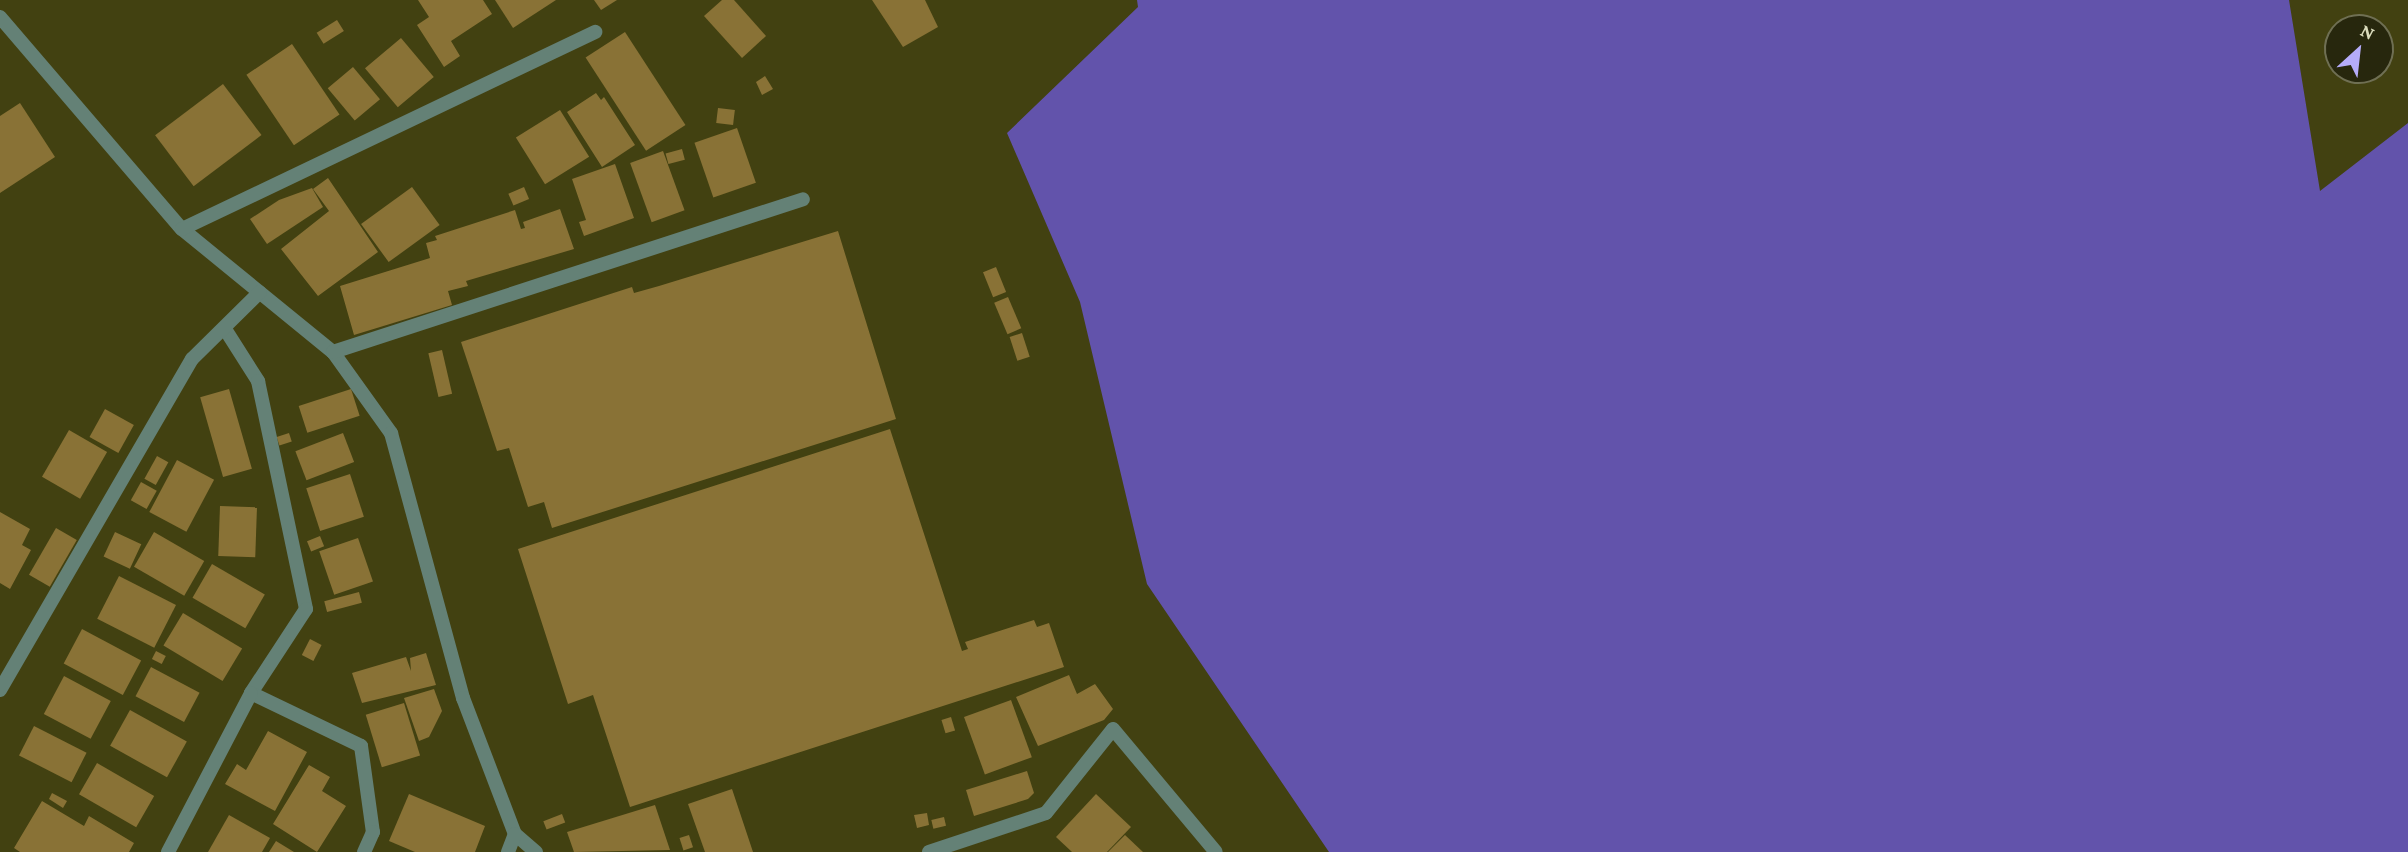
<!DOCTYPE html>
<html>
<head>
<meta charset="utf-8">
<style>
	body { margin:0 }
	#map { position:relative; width:2408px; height:852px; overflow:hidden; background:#424111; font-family:"Crimson Pro",serif }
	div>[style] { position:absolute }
	.green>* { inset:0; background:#6253ab }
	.building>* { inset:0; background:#897236; transform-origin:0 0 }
	.minor>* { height:14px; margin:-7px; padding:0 7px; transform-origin:7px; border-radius:7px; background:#648176 }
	span { translate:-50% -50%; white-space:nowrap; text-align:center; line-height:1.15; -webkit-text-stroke:7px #27270d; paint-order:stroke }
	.north { position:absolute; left:2324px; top:14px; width:70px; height:70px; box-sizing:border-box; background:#27270d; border:2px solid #6f6f53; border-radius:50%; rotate:27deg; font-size:19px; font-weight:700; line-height:28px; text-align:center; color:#dbdcbc }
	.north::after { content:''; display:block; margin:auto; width:24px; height:32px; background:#b5acf9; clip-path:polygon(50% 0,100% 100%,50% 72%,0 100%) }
</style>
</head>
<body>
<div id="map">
	<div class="green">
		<i style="clip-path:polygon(1137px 0,2289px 0,2320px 191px,2408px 123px,2408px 852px,1329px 852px,1147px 584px,1080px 302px,1007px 133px,1138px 7px)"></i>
	</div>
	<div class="building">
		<i style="clip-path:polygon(418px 0,483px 0,492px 14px,451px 41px,460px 56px,444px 67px,417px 25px,429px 17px)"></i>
		<i style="clip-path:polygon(495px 0,556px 0,513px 28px)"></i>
		<i style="clip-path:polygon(594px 0,617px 0,601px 10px)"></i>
		<i style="clip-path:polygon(722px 0,734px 0,766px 36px,742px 58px,704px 16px)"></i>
		<i style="clip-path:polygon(872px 0,925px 0,938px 27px,903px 47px)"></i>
		<i style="left:337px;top:20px;width:13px;height:24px;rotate:58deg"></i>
		<i style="left:625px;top:32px;width:111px;height:47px;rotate:57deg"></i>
		<i style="left:401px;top:38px;width:51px;height:47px;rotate:50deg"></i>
		<i style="left:292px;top:44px;width:85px;height:55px;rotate:56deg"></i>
		<i style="left:353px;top:67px;width:42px;height:33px;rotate:50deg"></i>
		<i style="clip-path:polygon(765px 76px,773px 89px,762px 95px,756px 82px)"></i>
		<i style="left:223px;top:84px;width:64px;height:85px;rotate:53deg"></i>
		<i style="clip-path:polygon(596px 93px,601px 100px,604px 97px,635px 145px,602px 167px,567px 112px)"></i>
		<i style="clip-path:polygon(20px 103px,55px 157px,0 193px,0 116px)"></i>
		<i style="left:718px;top:108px;width:17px;height:15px;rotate:7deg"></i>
		<i style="left:560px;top:110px;width:55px;height:52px;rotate:58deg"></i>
		<i style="left:737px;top:128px;width:58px;height:45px;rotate:71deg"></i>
		<i style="left:682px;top:149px;width:11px;height:17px;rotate:75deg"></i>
		<i style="left:663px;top:151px;width:63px;height:35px;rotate:70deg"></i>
		<i style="clip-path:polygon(615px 164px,634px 218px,584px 236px,579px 222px,586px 220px,572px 179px)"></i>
		<i style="clip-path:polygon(328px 178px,378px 252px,318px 296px,281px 249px,329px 211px,313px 189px)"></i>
		<i style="left:412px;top:187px;width:47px;height:63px;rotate:54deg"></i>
		<i style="left:524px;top:187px;width:13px;height:17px;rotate:67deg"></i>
		<i style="clip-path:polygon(312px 188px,323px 207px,267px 244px,250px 219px,279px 200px)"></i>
		<i style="clip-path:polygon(560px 209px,574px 249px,466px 281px,468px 286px,448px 291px,452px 305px,354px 335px,340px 286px,430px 258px,426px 243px,437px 240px,435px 236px,515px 210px,521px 229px,525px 228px,523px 222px)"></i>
		<i style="clip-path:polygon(838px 231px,896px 419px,552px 528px,544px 502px,528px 507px,509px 448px,497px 451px,461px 342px,632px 287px,634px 293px,659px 286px)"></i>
		<i style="left:996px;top:267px;width:27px;height:14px;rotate:68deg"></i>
		<i style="left:1008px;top:297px;width:34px;height:15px;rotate:67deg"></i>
		<i style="left:1022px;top:333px;width:25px;height:13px;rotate:72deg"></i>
		<i style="left:442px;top:350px;width:45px;height:14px;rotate:77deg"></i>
		<i style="left:229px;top:389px;width:83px;height:30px;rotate:74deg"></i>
		<i style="left:351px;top:389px;width:28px;height:55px;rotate:72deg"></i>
		<i style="left:105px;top:409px;width:33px;height:32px;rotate:29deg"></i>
		<i style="clip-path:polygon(890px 429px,962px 651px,968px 649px,965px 642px,1034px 620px,1037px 627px,1049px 623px,1064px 667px,630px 807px,593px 695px,568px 704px,518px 549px)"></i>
		<i style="left:69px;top:430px;width:44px;height:54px;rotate:30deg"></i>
		<i style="left:289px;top:433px;width:9px;height:13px;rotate:72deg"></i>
		<i style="left:343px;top:433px;width:31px;height:51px;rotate:69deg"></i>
		<i style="left:157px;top:456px;width:13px;height:26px;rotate:29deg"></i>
		<i style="left:177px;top:460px;width:42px;height:59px;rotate:28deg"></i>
		<i style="left:350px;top:474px;width:45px;height:46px;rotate:72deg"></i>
		<i style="left:141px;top:482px;width:18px;height:21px;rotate:29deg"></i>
		<i style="left:220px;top:506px;width:37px;height:50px;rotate:2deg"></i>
		<i style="clip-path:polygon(0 512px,30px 529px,22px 545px,31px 550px,10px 589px,0 583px)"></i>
		<i style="left:56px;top:528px;width:24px;height:54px;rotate:30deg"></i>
		<i style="left:115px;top:532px;width:29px;height:27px;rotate:25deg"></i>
		<i style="left:154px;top:532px;width:58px;height:40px;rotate:30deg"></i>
		<i style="left:320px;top:536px;width:11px;height:14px;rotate:68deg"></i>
		<i style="left:358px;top:538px;width:46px;height:41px;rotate:71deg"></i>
		<i style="left:212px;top:564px;width:61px;height:39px;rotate:30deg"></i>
		<i style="left:119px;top:576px;width:64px;height:48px;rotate:27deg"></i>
		<i style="left:359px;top:592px;width:11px;height:36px;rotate:75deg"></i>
		<i style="left:183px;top:613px;width:69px;height:38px;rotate:31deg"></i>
		<i style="left:82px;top:629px;width:67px;height:39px;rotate:28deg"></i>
		<i style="left:310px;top:639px;width:13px;height:18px;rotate:27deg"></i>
		<i style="left:156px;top:651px;width:11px;height:9px;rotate:27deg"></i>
		<i style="clip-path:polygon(426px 653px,436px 685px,362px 703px,352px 673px,406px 657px,411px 671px,410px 658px)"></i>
		<i style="left:151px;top:667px;width:55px;height:33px;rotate:28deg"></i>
		<i style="clip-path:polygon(1069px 675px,1077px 694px,1095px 684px,1113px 709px,1104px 720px,1038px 746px,1016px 697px)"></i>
		<i style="left:64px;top:676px;width:53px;height:43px;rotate:28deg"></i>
		<i style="clip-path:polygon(434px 689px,442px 711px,429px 737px,419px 741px,404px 698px)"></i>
		<i style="left:1011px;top:700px;width:61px;height:50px;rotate:70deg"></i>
		<i style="left:404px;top:703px;width:55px;height:40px;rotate:73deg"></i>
		<i style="left:130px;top:710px;width:65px;height:41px;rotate:29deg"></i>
		<i style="left:951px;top:717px;width:14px;height:10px;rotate:73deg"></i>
		<i style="left:34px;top:726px;width:59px;height:33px;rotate:27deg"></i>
		<i style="clip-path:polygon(268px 731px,307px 752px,275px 811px,225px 784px,237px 764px,246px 770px)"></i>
		<i style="left:97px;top:763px;width:66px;height:36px;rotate:30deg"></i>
		<i style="clip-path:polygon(309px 765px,330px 777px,322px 791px,346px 806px,317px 852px,273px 824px)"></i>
		<i style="clip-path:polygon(1027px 771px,1034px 793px,1028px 799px,974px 816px,966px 790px)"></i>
		<i style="clip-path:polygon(732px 789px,753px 852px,705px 852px,688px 804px)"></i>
		<i style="clip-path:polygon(52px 793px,67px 801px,63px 808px,49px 799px)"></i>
		<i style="clip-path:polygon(409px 794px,485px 826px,475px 852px,415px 852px,389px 841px)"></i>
		<i style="clip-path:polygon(1096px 794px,1131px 827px,1107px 852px,1072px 852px,1056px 837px)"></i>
		<i style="clip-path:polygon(42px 801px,84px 826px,89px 816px,134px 843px,129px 852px,20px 852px,14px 848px)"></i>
		<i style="clip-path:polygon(655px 805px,670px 850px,574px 852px,567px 832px)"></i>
		<i style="clip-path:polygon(927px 813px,929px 825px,917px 828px,914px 815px)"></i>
		<i style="left:562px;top:814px;width:9px;height:20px;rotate:69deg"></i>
		<i style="clip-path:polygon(229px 815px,270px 838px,262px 852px,208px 852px)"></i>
		<i style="left:944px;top:817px;width:9px;height:13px;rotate:77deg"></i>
		<i style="left:689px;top:835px;width:13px;height:10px;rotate:72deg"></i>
		<i style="clip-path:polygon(1125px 835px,1143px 852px,1108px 852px)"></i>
		<i style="clip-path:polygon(276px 841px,294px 852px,269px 852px)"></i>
	</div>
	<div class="minor">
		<i style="left:0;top:17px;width:279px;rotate:49.4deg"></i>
		<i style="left:182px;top:229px;width:195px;rotate:39.2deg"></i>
		<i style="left:333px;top:352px;width:100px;rotate:54.4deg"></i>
		<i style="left:391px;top:433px;width:275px;rotate:74.8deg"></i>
		<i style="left:463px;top:698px;width:146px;rotate:69.1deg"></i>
		<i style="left:515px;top:834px;width:28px;rotate:41deg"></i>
		<i style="left:182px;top:229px;width:458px;rotate:-25.5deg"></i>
		<i style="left:225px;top:329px;width:62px;rotate:57.6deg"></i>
		<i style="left:258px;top:381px;width:233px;rotate:78.1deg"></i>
		<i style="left:306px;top:609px;width:100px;rotate:123.2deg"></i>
		<i style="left:251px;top:693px;width:122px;rotate:25.7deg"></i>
		<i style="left:361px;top:746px;width:87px;rotate:82.1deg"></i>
		<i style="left:373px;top:832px;width:22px;rotate:114deg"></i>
		<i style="left:333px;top:352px;width:494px;rotate:-18deg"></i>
		<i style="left:0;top:690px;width:383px;rotate:-59.9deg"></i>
		<i style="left:192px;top:359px;width:95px;rotate:-44.6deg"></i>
		<i style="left:168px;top:852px;width:179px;rotate:-62.4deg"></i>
		<i style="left:508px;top:852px;width:19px;rotate:-69deg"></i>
		<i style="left:929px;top:852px;width:123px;rotate:-18.4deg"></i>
		<i style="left:1046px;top:813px;width:107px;rotate:-51.4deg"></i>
		<i style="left:1113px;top:729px;width:160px;rotate:50.1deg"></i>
	</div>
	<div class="north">N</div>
</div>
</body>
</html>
